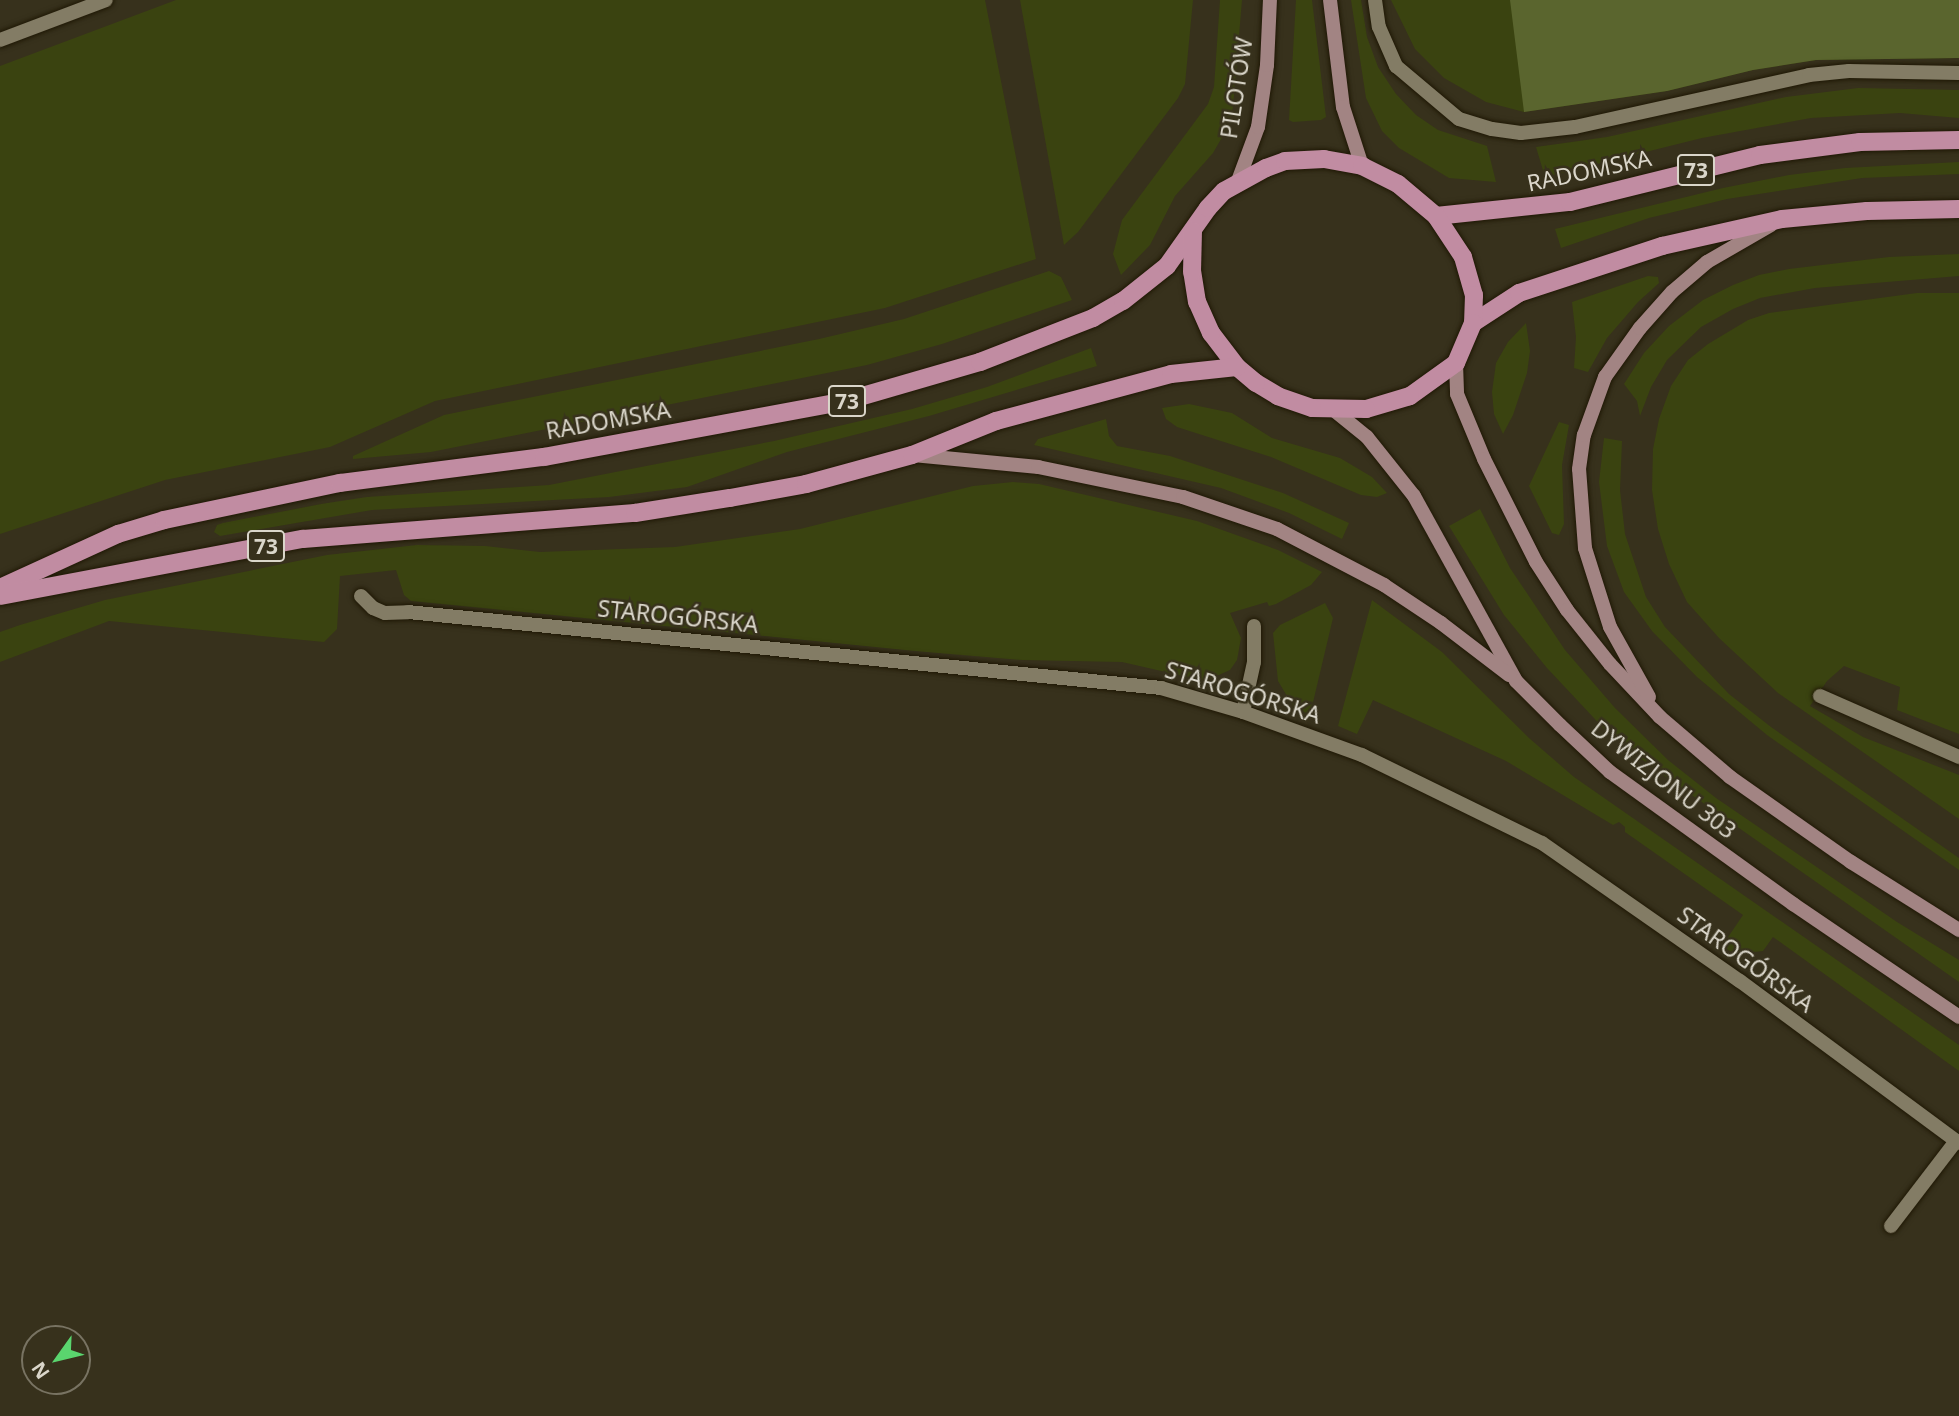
<!DOCTYPE html>
<html>
<head>
<meta charset="utf-8">
<style>
	body { margin:0 }
	#map { position:relative; width:1959px; height:1416px; overflow:hidden; background:#37311c; font-family:"Noto Sans",sans-serif }
	div>[style] { position:absolute }
	.green>* { inset:0; background:#3a4310 }
	.forest>* { inset:0; background:#5a652e }
	.roads { filter:drop-shadow(0 0 2px #1f1805) drop-shadow(0 0 2px #1f1805) }
	.lane>* { height:14px; margin:-7px; padding:0 7px; transform-origin:7px; border-radius:7px; background:#837c65 }
	.street>* { height:14px; margin:-7px; padding:0 7px; transform-origin:7px; border-radius:7px; background:#837c65 }
	.secondary>* { height:14px; margin:-7px; padding:0 7px; transform-origin:7px; border-radius:7px; background:#a28483 }
	.primary>* { height:18px; margin:-9px; padding:0 9px; transform-origin:9px; border-radius:9px; background:#c18ca2 }
	span { translate:-50% -50%; white-space:nowrap; text-align:center; line-height:1.15; -webkit-text-stroke:5px #37311c; paint-order:stroke }
	.shield-label span { padding:2px 5px; background:#37311c; border:2px solid; border-radius:5px; -webkit-text-stroke-width:0 }
	.shield-label { font-size:21px; color:#dad6ca; font-weight:700 }
	.street-label { font-size:23px; color:#dad6ca }
	.north { position:absolute; left:21px; top:1325px; width:70px; height:70px; box-sizing:border-box; background:#37311c; border:2px solid #787362; border-radius:50%; rotate:236deg; font-size:19px; font-weight:700; line-height:28px; text-align:center; color:#dad6ca }
	.north::after { content:''; display:block; margin:auto; width:24px; height:32px; background:#5ad56e; clip-path:polygon(50% 0,100% 100%,50% 72%,0 100%) }
</style>
</head>
<body>
<div id="map">
	<div class="green">
		<i style="clip-path:polygon(176px 0,985px 0,1036px 259px,885px 308px,435px 401px,330px 447px,165px 480px,0 534px,0 66px)"></i>
		<i style="clip-path:polygon(1020px 0,1193px 0,1185px 84px,1178px 98px,1078px 232px,1064px 245px)"></i>
		<i style="clip-path:polygon(1220px 0,1242px 0,1233px 107px,1228px 127px,1213px 153px,1175px 196px,1150px 245px,1121px 275px,1113px 254px,1122px 220px,1208px 104px,1214px 87px)"></i>
		<i style="clip-path:polygon(1296px 0,1312px 0,1326px 117px,1321px 120px,1293px 122px,1289px 120px)"></i>
		<i style="clip-path:polygon(1351px 0,1361px 0,1367px 37px,1378px 67px,1396px 94px,1416px 115px,1438px 130px,1487px 146px,1496px 182px,1449px 178px,1399px 148px,1382px 131px,1366px 98px)"></i>
		<i style="clip-path:polygon(1391px 0,1959px 0,1959px 58px,1816px 60px,1753px 70px,1667px 91px,1524px 112px,1486px 102px,1444px 78px,1415px 49px)"></i>
		<i style="clip-path:polygon(1858px 88px,1959px 90px,1959px 118px,1900px 113px,1811px 118px,1702px 138px,1545px 177px,1536px 147px,1607px 137px,1786px 97px)"></i>
		<i style="clip-path:polygon(1959px 162px,1959px 174px,1862px 178px,1727px 199px,1649px 218px,1561px 248px,1555px 229px,1723px 188px,1789px 175px,1845px 168px)"></i>
		<i style="clip-path:polygon(1959px 254px,1959px 276px,1815px 288px,1760px 298px,1733px 309px,1701px 327px,1667px 360px,1651px 387px,1640px 416px,1637px 401px,1624px 384px,1644px 353px,1669px 326px,1703px 300px,1733px 285px,1759px 275px,1789px 269px,1889px 257px)"></i>
		<i style="clip-path:polygon(1049px 271px,1061px 277px,1072px 300px,942px 344px,867px 365px,431px 452px,353px 459px,353px 456px,444px 415px,819px 339px,904px 319px)"></i>
		<i style="clip-path:polygon(1648px 276px,1658px 277px,1659px 283px,1638px 302px,1607px 338px,1588px 372px,1574px 368px,1576px 337px,1572px 302px)"></i>
		<i style="clip-path:polygon(1917px 293px,1959px 293px,1959px 734px,1897px 710px,1900px 687px,1844px 666px,1827px 681px,1810px 706px,1863px 737px,1959px 775px,1959px 819px,1778px 693px,1719px 638px,1687px 602px,1669px 564px,1658px 529px,1652px 490px,1653px 449px,1659px 419px,1671px 386px,1688px 360px,1708px 344px,1748px 320px,1769px 313px)"></i>
		<i style="clip-path:polygon(1526px 323px,1530px 351px,1527px 373px,1513px 415px,1503px 434px,1494px 414px,1492px 392px,1496px 363px,1508px 342px)"></i>
		<i style="clip-path:polygon(1091px 348px,1097px 366px,929px 416px,787px 452px,687px 487px,609px 497px,372px 510px,220px 536px,214px 532px,217px 525px,223px 523px,321px 504px,367px 497px,549px 485px,774px 441px,912px 409px,987px 387px)"></i>
		<i style="clip-path:polygon(1189px 404px,1232px 413px,1272px 438px,1340px 458px,1372px 477px,1387px 493px,1377px 497px,1361px 495px,1271px 457px,1177px 427px,1166px 419px,1162px 408px)"></i>
		<i style="clip-path:polygon(1106px 419px,1109px 436px,1117px 446px,1170px 456px,1283px 493px,1349px 523px,1342px 539px,1289px 513px,1221px 488px,1034px 445px,1038px 439px)"></i>
		<i style="clip-path:polygon(1559px 422px,1569px 425px,1562px 465px,1564px 524px,1559px 535px,1552px 533px,1529px 486px)"></i>
		<i style="clip-path:polygon(1604px 438px,1622px 441px,1620px 490px,1625px 534px,1646px 597px,1665px 627px,1729px 694px,1771px 727px,1959px 858px,1959px 870px,1767px 735px,1697px 677px,1652px 631px,1624px 592px,1607px 546px,1599px 482px)"></i>
		<i style="clip-path:polygon(1013px 482px,1039px 484px,1197px 521px,1278px 550px,1322px 572px,1311px 585px,1276px 604px,1269px 606px,1267px 602px,1230px 613px,1241px 638px,1237px 660px,1230px 670px,1205px 681px,1122px 662px,1022px 660px,915px 651px,411px 601px,404px 595px,396px 570px,340px 576px,337px 629px,324px 642px,109px 621px,0 662px,0 632px,20px 625px,105px 600px,327px 555px,417px 545px,485px 546px,540px 552px,675px 547px,800px 529px,973px 486px)"></i>
		<i style="clip-path:polygon(1480px 509px,1510px 568px,1565px 650px,1615px 708px,1668px 760px,1716px 798px,1897px 922px,1959px 960px,1959px 982px,1656px 770px,1608px 733px,1547px 668px,1504px 615px,1449px 526px)"></i>
		<i style="clip-path:polygon(1372px 600px,1442px 652px,1529px 738px,1574px 777px,1959px 1045px,1959px 1071px,1773px 937px,1763px 951px,1735px 954px,1722px 946px,1743px 915px,1625px 832px,1625px 827px,1619px 822px,1613px 825px,1506px 761px,1373px 700px,1357px 734px,1338px 726px)"></i>
		<i style="clip-path:polygon(1325px 603px,1333px 618px,1310px 715px,1293px 706px,1278px 681px,1273px 633px,1280px 625px)"></i>
	</div>
	<div class="forest">
		<i style="clip-path:polygon(1510px 0,1959px 0,1959px 58px,1816px 60px,1753px 70px,1667px 91px,1524px 112px)"></i>
	</div>
	<div class="roads">
		<div class="lane">
			<i style="left:1375px;top:0;width:27px;rotate:82deg"></i>
			<i style="left:1379px;top:27px;width:43px;rotate:66.4deg"></i>
			<i style="left:1396px;top:66px;width:82px;rotate:40.1deg"></i>
			<i style="left:1459px;top:119px;width:34px;rotate:17deg"></i>
			<i style="left:1492px;top:129px;width:29px;rotate:8deg"></i>
			<i style="left:1521px;top:133px;width:54px;rotate:-6.3deg"></i>
			<i style="left:1575px;top:127px;width:240px;rotate:-12.5deg"></i>
			<i style="left:1809px;top:75px;width:40px;rotate:-5.7deg"></i>
			<i style="left:1849px;top:71px;width:110px;rotate:1deg"></i>
			<i style="left:1243px;top:712px;width:51px;rotate:-77.6deg"></i>
			<i style="left:1254px;top:662px;width:36px;rotate:-90deg"></i>
			<i style="left:1891px;top:1226px;width:107px;rotate:-52.6deg"></i>
		</div>
		<div class="street">
			<i style="left:0;top:40px;width:113px;rotate:-20.7deg"></i>
			<i style="left:361px;top:596px;width:17px;rotate:45deg"></i>
			<i style="left:373px;top:608px;width:13px;rotate:23deg"></i>
			<i style="left:385px;top:613px;width:23px;rotate:-2deg"></i>
			<i style="left:408px;top:612px;width:757px;rotate:5.76deg"></i>
			<i style="left:1161px;top:688px;width:85px;rotate:16.3deg"></i>
			<i style="left:1243px;top:712px;width:127px;rotate:19.9deg"></i>
			<i style="left:1362px;top:755px;width:200px;rotate:26.1deg"></i>
			<i style="left:1542px;top:843px;width:241px;rotate:34.9deg"></i>
			<i style="left:1740px;top:981px;width:272px;rotate:36.5deg"></i>
			<i style="left:1820px;top:696px;width:152px;rotate:23.7deg"></i>
		</div>
		<div class="secondary">
			<i style="left:1330px;top:0;width:108px;rotate:83.1deg"></i>
			<i style="left:1343px;top:107px;width:62px;rotate:72.1deg"></i>
			<i style="left:1238px;top:181px;width:58px;rotate:-69.7deg"></i>
			<i style="left:1258px;top:127px;width:63px;rotate:-81.7deg"></i>
			<i style="left:1267px;top:65px;width:65px;rotate:-87.4deg"></i>
			<i style="left:1456px;top:363px;width:31px;rotate:88deg"></i>
			<i style="left:1457px;top:394px;width:70px;rotate:67.4deg"></i>
			<i style="left:1484px;top:459px;width:115px;rotate:63.2deg"></i>
			<i style="left:1536px;top:562px;width:57px;rotate:57.1deg"></i>
			<i style="left:1567px;top:610px;width:69px;rotate:51.5deg"></i>
			<i style="left:1610px;top:664px;width:73px;rotate:46.7deg"></i>
			<i style="left:1660px;top:717px;width:92px;rotate:40.6deg"></i>
			<i style="left:1730px;top:777px;width:148px;rotate:35.1deg"></i>
			<i style="left:1851px;top:862px;width:128px;rotate:32.2deg"></i>
			<i style="left:1335px;top:411px;width:41px;rotate:39.1deg"></i>
			<i style="left:1367px;top:437px;width:75px;rotate:51.5deg"></i>
			<i style="left:1414px;top:496px;width:211px;rotate:61.1deg"></i>
			<i style="left:1516px;top:681px;width:62px;rotate:45deg"></i>
			<i style="left:1560px;top:725px;width:69px;rotate:43.2deg"></i>
			<i style="left:1610px;top:772px;width:226px;rotate:35.8deg"></i>
			<i style="left:1793px;top:904px;width:201px;rotate:34.2deg"></i>
			<i style="left:913px;top:455px;width:126px;rotate:5.5deg"></i>
			<i style="left:1038px;top:467px;width:148px;rotate:11.7deg"></i>
			<i style="left:1183px;top:497px;width:99px;rotate:18.8deg"></i>
			<i style="left:1277px;top:529px;width:121px;rotate:27.6deg"></i>
			<i style="left:1384px;top:585px;width:69px;rotate:33.7deg"></i>
			<i style="left:1441px;top:623px;width:86px;rotate:37.4deg"></i>
			<i style="left:1649px;top:697px;width:80px;rotate:-119.1deg"></i>
			<i style="left:1610px;top:627px;width:83px;rotate:-107.6deg"></i>
			<i style="left:1585px;top:548px;width:79px;rotate:-94.3deg"></i>
			<i style="left:1579px;top:469px;width:34px;rotate:-82deg"></i>
			<i style="left:1584px;top:435px;width:62px;rotate:-70.1deg"></i>
			<i style="left:1605px;top:377px;width:60px;rotate:-54.5deg"></i>
			<i style="left:1640px;top:328px;width:48px;rotate:-48.4deg"></i>
			<i style="left:1672px;top:292px;width:46px;rotate:-40.6deg"></i>
			<i style="left:1707px;top:262px;width:74px;rotate:-30deg"></i>
		</div>
		<div class="primary">
			<i style="left:1436px;top:216px;width:135px;rotate:-6deg"></i>
			<i style="left:1570px;top:202px;width:196px;rotate:-13.9deg"></i>
			<i style="left:1760px;top:155px;width:101px;rotate:-7.4deg"></i>
			<i style="left:1860px;top:142px;width:99px;rotate:-1.2deg"></i>
			<i style="left:1473px;top:323px;width:55px;rotate:-33.1deg"></i>
			<i style="left:1519px;top:293px;width:151px;rotate:-18.2deg"></i>
			<i style="left:1662px;top:246px;width:123px;rotate:-12.7deg"></i>
			<i style="left:1782px;top:219px;width:85px;rotate:-5.4deg"></i>
			<i style="left:1867px;top:211px;width:92px;rotate:-1.2deg"></i>
			<i style="left:0;top:588px;width:130px;rotate:-24.6deg"></i>
			<i style="left:118px;top:534px;width:48px;rotate:-16.9deg"></i>
			<i style="left:164px;top:520px;width:180px;rotate:-11.9deg"></i>
			<i style="left:340px;top:483px;width:206px;rotate:-7.3deg"></i>
			<i style="left:544px;top:457px;width:303px;rotate:-10.5deg"></i>
			<i style="left:842px;top:402px;width:144px;rotate:-16.2deg"></i>
			<i style="left:980px;top:362px;width:121px;rotate:-21.3deg"></i>
			<i style="left:1093px;top:318px;width:34px;rotate:-30deg"></i>
			<i style="left:1123px;top:301px;width:56px;rotate:-38.5deg"></i>
			<i style="left:1167px;top:266px;width:71px;rotate:-54.7deg"></i>
			<i style="left:1208px;top:208px;width:23px;rotate:-47deg"></i>
			<i style="left:1224px;top:191px;width:48px;rotate:-28.7deg"></i>
			<i style="left:1266px;top:168px;width:20px;rotate:-20deg"></i>
			<i style="left:1285px;top:161px;width:39px;rotate:-3deg"></i>
			<i style="left:1324px;top:159px;width:39px;rotate:10deg"></i>
			<i style="left:1362px;top:166px;width:40px;rotate:26.6deg"></i>
			<i style="left:1398px;top:184px;width:50px;rotate:40.1deg"></i>
			<i style="left:1436px;top:216px;width:49px;rotate:56.6deg"></i>
			<i style="left:1463px;top:257px;width:40px;rotate:74deg"></i>
			<i style="left:1474px;top:295px;width:28px;rotate:92deg"></i>
			<i style="left:1473px;top:323px;width:43px;rotate:113deg"></i>
			<i style="left:1456px;top:363px;width:57px;rotate:144.3deg"></i>
			<i style="left:1410px;top:396px;width:46px;rotate:163.5deg"></i>
			<i style="left:1366px;top:409px;width:54px;rotate:-178.9deg"></i>
			<i style="left:1312px;top:408px;width:36px;rotate:-161deg"></i>
			<i style="left:1278px;top:396px;width:26px;rotate:-149deg"></i>
			<i style="left:1256px;top:383px;width:25px;rotate:-140deg"></i>
			<i style="left:1237px;top:367px;width:43px;rotate:-127.4deg"></i>
			<i style="left:1211px;top:333px;width:34px;rotate:-114deg"></i>
			<i style="left:1197px;top:302px;width:30px;rotate:-99deg"></i>
			<i style="left:1192px;top:272px;width:41px;rotate:-88.6deg"></i>
			<i style="left:0;top:596px;width:308px;rotate:-10.7deg"></i>
			<i style="left:303px;top:539px;width:333px;rotate:-4.5deg"></i>
			<i style="left:635px;top:513px;width:96px;rotate:-9deg"></i>
			<i style="left:730px;top:498px;width:77px;rotate:-10.4deg"></i>
			<i style="left:806px;top:484px;width:110px;rotate:-15.3deg"></i>
			<i style="left:912px;top:455px;width:91px;rotate:-22deg"></i>
			<i style="left:996px;top:421px;width:181px;rotate:-15deg"></i>
			<i style="left:1171px;top:374px;width:66px;rotate:-6.1deg"></i>
		</div>
	</div>
	<div class="shield-label">
		<span style="left:1696px;top:170px">73</span>
		<span style="left:847px;top:401px">73</span>
		<span style="left:266px;top:546px">73</span>
	</div>
	<div class="street-label">
		<span style="left:1236px;top:88px;rotate:-81deg">PILOTÓW</span>
		<span style="left:1589px;top:170px;rotate:-12deg">RADOMSKA</span>
		<span style="left:608px;top:420px;rotate:-10deg">RADOMSKA</span>
		<span style="left:678px;top:616px;rotate:6deg">STAROGÓRSKA</span>
		<span style="left:1243px;top:692px;rotate:17deg">STAROGÓRSKA</span>
		<span style="left:1664px;top:779px;rotate:38deg">DYWIZJONU 303</span>
		<span style="left:1746px;top:959px;rotate:36deg">STAROGÓRSKA</span>
	</div>
	<div class="north">N</div>
</div>
</body>
</html>
